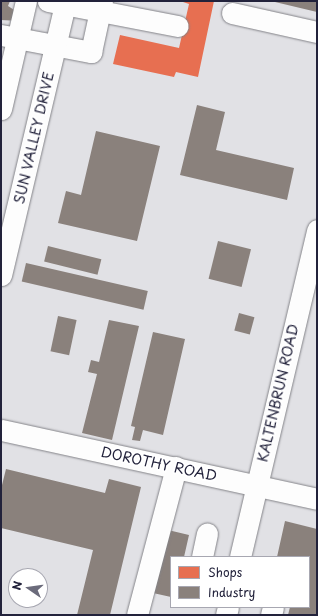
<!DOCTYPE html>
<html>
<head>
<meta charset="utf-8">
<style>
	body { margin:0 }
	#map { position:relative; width:318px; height:616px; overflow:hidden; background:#f2f2f3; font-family:"Playpen Sans",sans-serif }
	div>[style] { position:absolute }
	.built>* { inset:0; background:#e1e1e5 }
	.shops>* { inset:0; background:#e76f51 }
	.industry>* { inset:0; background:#8a817c; transform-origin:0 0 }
	.roads { filter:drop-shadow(0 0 1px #848489) drop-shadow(0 0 1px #848489) }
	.minor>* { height:21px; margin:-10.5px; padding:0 10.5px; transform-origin:10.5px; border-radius:10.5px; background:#fdfdfd }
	span { translate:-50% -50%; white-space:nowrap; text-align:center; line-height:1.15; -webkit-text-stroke:4px #fff; paint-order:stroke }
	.street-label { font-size:14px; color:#22223b }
	.frame { position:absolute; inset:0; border:2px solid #22223b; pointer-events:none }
	.legend { position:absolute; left:170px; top:556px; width:140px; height:52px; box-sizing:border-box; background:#fff; border:1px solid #a7a7b1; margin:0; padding:5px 7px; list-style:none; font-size:12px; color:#22223b }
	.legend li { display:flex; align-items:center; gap:8px; height:20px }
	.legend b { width:20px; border:1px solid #a7a7b1 }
	.north { position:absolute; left:8px; top:568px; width:40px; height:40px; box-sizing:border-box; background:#fff; border:1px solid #a7a7b1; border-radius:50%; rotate:283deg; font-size:11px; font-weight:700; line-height:16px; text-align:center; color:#22223b }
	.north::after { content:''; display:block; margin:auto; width:14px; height:18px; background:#6b6b7b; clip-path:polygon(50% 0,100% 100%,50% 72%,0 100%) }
</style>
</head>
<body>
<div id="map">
	<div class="built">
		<i style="clip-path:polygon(evenodd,1px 1px,317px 1px,317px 615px,1px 615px,1px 1px,171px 557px,309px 557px,309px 607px,171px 607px,171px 557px,1px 1px,16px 576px,40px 576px,40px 600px,16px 600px,16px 576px)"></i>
	</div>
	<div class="shops">
		<i style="clip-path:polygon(180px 1px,214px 1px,198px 77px,176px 72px,174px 77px,113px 64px,120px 35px,179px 48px,189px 4px)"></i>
	</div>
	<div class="industry">
		<i style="clip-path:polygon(1px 1px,10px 1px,8px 6px,22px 15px,21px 21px,1px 20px)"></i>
		<i style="clip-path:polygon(317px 1px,317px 12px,275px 2px,275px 1px)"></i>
		<i style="clip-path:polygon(197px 105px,225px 112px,216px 150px,294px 168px,287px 200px,180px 175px)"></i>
		<i style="clip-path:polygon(96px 131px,160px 146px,137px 241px,58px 223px,66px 191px,81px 195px)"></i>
		<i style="left:218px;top:241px;width:34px;height:39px;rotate:14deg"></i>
		<i style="left:48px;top:246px;width:55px;height:16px;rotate:14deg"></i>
		<i style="left:26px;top:263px;width:125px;height:19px;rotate:13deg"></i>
		<i style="left:239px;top:313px;width:16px;height:18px;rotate:15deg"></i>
		<i style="left:58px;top:316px;width:19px;height:36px;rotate:12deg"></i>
		<i style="clip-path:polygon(109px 320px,139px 326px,112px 440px,82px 433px,97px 374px,88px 372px,91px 360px,99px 362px)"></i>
		<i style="clip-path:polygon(153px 332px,185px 339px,163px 435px,143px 430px,140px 441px,132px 440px,135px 427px,131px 426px)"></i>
		<i style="clip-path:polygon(6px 469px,105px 493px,109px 479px,141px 487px,110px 615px,77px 615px,93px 550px,1px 528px,1px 489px)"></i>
		<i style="clip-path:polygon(285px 521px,317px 529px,317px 615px,288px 615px,290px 607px,309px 607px,309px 557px,277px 557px)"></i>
		<i style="clip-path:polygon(168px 530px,189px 535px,184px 557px,171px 557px,171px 597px,153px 593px)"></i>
	</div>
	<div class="roads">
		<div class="minor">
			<i style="left:48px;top:1px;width:132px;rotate:10.9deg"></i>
			<i style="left:232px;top:13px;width:87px;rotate:12.6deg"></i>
			<i style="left:1px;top:35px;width:92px;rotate:10.7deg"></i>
			<i style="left:91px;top:52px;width:52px;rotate:-77.8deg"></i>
			<i style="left:1px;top:109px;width:111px;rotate:-77deg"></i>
			<i style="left:1px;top:275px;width:282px;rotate:-76.7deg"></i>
			<i style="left:1px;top:430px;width:323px;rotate:12.3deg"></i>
			<i style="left:202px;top:557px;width:24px;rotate:-78deg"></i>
			<i style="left:240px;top:557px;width:336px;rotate:-76.7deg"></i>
			<i style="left:137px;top:615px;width:153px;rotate:-75.2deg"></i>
			<i style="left:226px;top:615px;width:8px;rotate:-76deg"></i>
			<i style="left:271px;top:615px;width:8px;rotate:-76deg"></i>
		</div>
	</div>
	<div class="street-label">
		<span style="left:34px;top:138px;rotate:-77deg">SUN VALLEY DRIVE</span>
		<span style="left:278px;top:393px;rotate:-77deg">KALTENBRUN ROAD</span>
		<span style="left:159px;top:464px;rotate:12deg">DOROTHY ROAD</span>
	</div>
	<div class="frame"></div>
	<ul class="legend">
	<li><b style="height:11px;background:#e76f51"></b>Shops</li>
	<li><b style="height:11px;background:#8a817c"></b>Industry</li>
	</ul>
	<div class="north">N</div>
</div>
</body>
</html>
